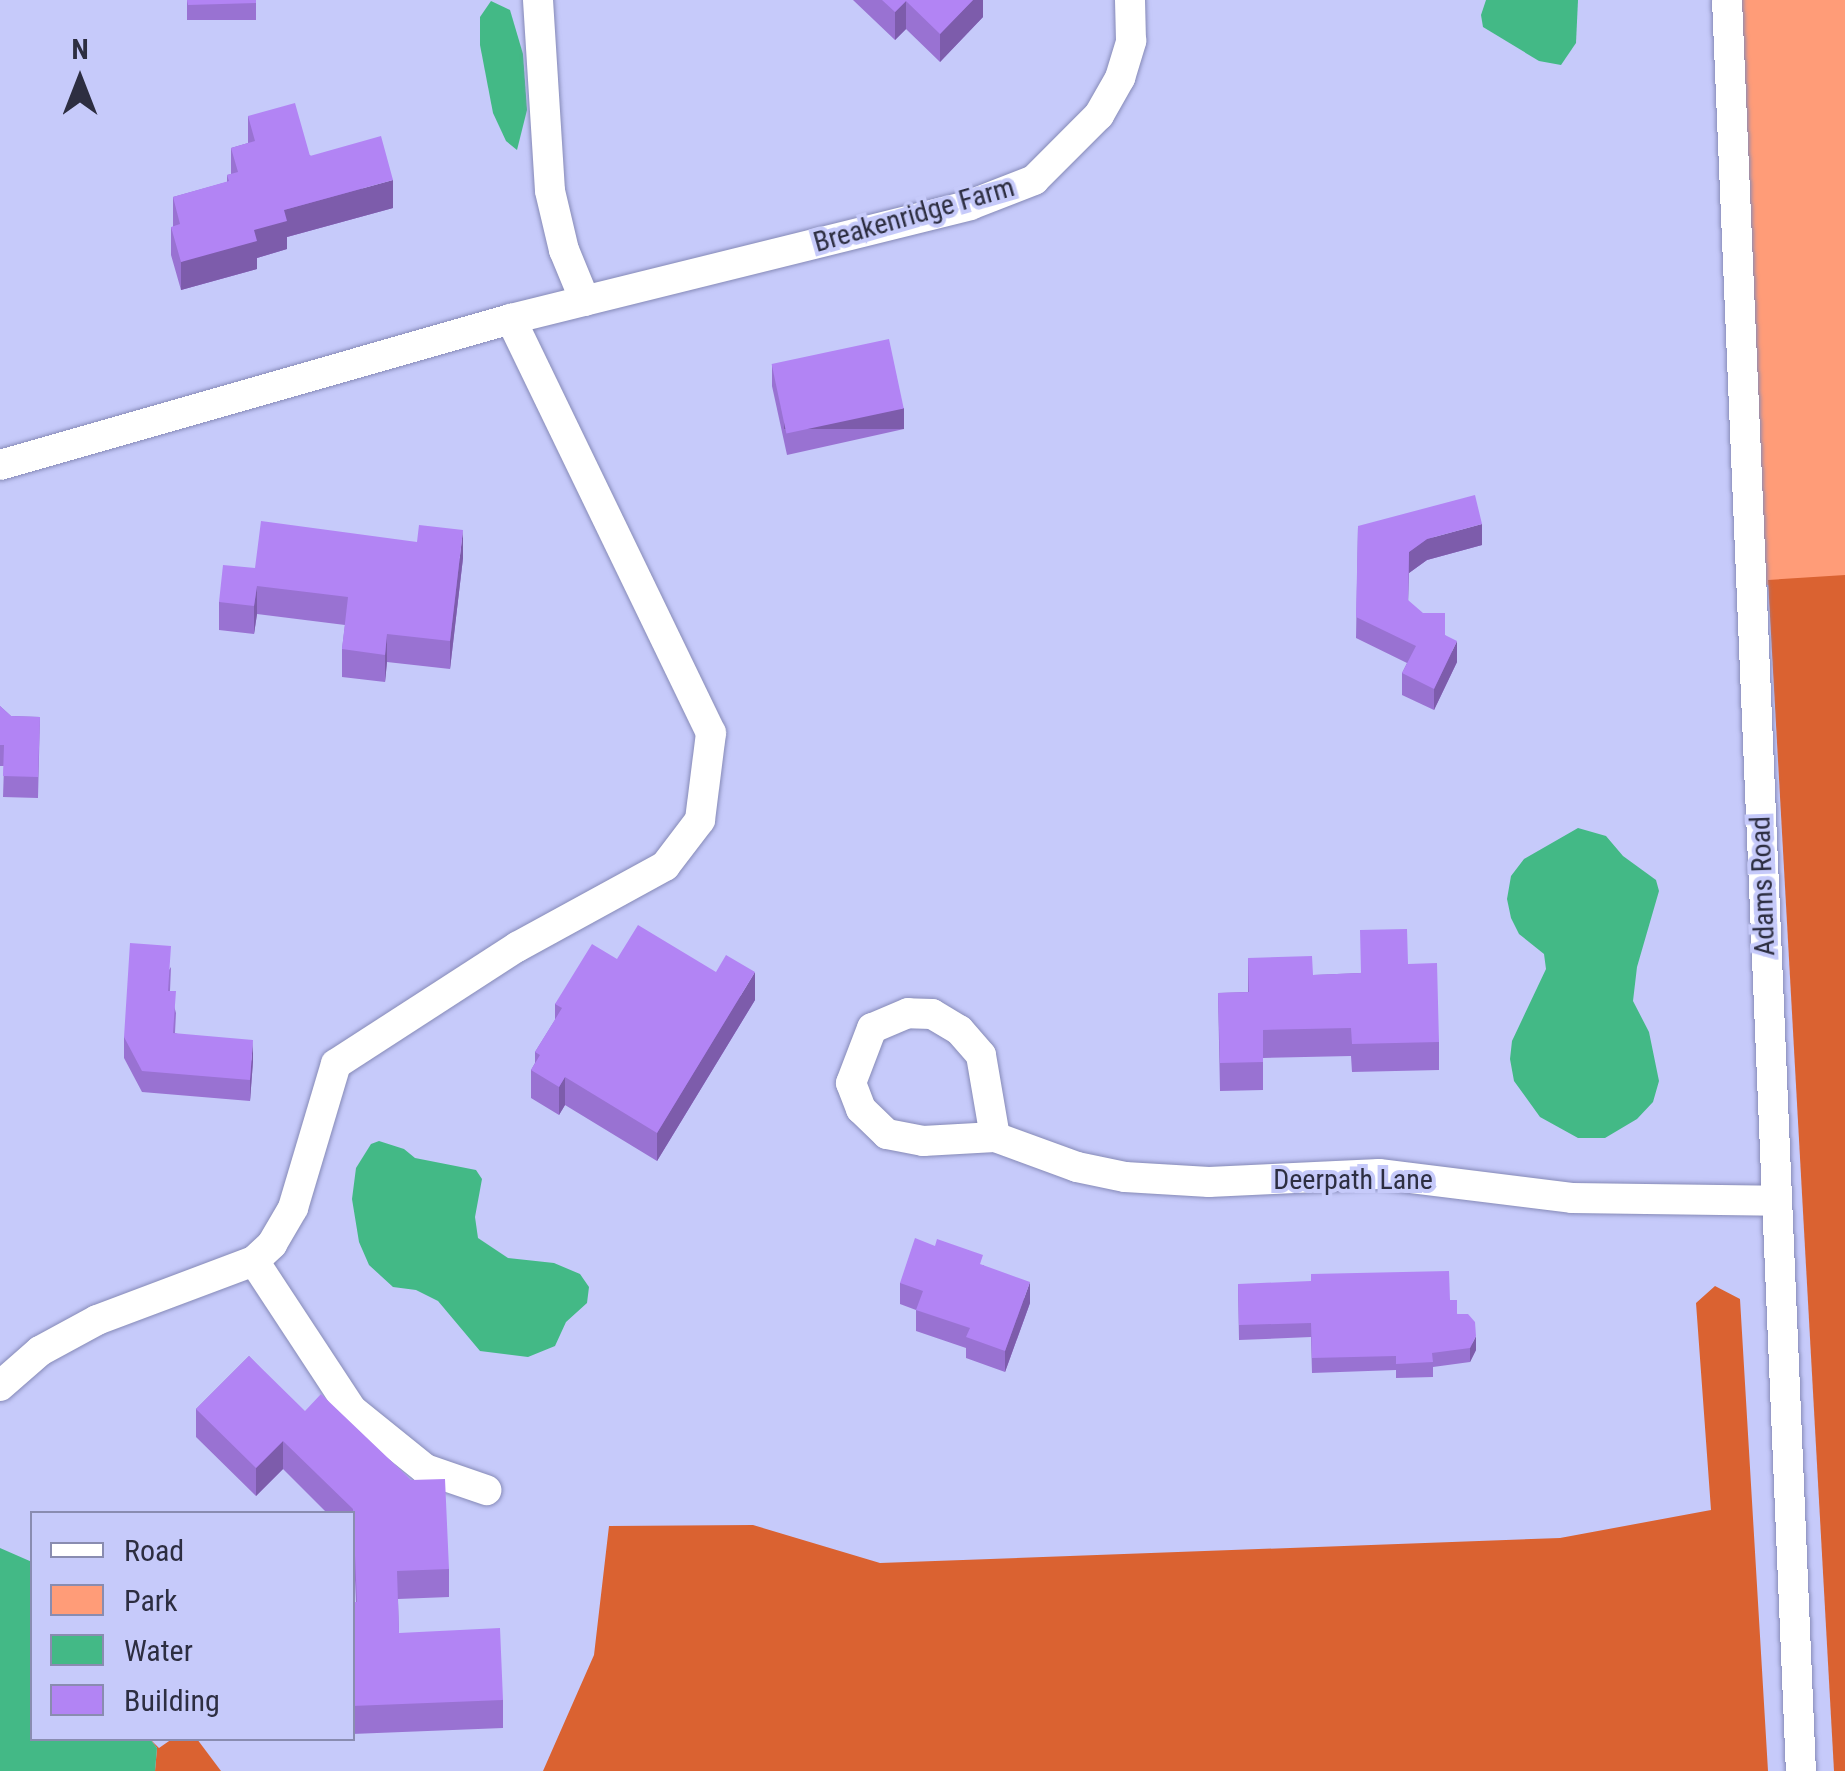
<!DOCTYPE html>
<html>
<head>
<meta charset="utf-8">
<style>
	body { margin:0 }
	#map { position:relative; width:1845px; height:1771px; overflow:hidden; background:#c6cafa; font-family:"Roboto Condensed",sans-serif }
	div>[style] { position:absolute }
	.green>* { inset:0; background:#ff9c78 }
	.forest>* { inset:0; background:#da6231 }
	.water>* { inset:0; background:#43b986 }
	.roads { filter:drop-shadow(0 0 2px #868ab7) drop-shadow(0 0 2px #868ab7) }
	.minor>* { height:30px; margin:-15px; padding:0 15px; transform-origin:15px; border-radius:15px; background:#fff }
	.wall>* { inset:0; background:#9972d2; transform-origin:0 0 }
	.shaded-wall>* { inset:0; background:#7d5cab; transform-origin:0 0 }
	.building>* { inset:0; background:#b284f4; transform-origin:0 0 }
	span { translate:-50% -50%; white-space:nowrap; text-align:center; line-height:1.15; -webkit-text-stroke:8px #c6cafa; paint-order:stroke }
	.street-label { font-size:28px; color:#2d2e41 }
	.legend { position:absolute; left:30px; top:1511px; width:325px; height:230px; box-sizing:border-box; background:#c6cafa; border:2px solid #898cb0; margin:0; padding:12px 18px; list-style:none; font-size:30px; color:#2d2e41 }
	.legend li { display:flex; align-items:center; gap:20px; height:50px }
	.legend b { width:50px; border:2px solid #898cb0 }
	.north { position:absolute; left:30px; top:30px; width:100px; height:100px; -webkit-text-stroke:8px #c6cafa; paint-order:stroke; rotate:0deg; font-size:28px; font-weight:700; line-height:40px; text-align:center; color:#2d2e41 }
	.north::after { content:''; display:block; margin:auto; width:35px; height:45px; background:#2d2e41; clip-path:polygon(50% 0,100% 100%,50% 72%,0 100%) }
</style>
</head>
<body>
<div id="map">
	<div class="green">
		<i style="clip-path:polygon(1741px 0,1845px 0,1845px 582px,1763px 585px)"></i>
	</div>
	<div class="forest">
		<i style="clip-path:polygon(1845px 575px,1845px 1771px,1834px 1771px,1768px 580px)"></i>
		<i style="clip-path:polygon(1715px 1286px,1740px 1299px,1768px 1771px,543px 1771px,594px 1655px,609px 1526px,753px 1525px,880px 1563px,1560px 1538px,1711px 1510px,1696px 1303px)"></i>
		<i style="clip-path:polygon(150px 1739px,159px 1748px,172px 1739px,197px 1739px,221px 1771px,155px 1771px,157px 1748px)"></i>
	</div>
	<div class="water">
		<i style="clip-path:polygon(1486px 0,1578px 0,1576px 43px,1561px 65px,1539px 61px,1483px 27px,1481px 15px)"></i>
		<i style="clip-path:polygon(491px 1px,510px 10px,523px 54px,527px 110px,517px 150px,506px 141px,493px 113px,480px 45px,480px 17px)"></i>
		<i style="clip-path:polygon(1578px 828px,1606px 836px,1623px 856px,1656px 880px,1659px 891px,1637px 967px,1633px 1001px,1649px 1032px,1659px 1081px,1653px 1102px,1637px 1119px,1605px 1138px,1578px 1138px,1540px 1117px,1514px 1081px,1510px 1059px,1512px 1041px,1546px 969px,1544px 954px,1519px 934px,1511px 918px,1507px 899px,1511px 876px,1524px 859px)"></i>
		<i style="clip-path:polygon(379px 1141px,404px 1149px,415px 1158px,476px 1170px,482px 1179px,475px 1217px,478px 1238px,508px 1258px,554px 1263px,580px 1274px,589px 1287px,587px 1303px,566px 1322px,555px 1346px,528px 1357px,480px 1351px,438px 1301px,416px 1290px,393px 1287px,369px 1265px,359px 1242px,352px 1199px,356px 1168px,371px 1144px)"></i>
		<i style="clip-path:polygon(0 1548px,32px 1562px,32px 1738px,150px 1739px,157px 1748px,155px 1771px,0 1771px)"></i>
	</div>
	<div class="roads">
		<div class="minor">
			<i style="left:538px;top:0;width:191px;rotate:86.4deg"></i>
			<i style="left:550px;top:191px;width:61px;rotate:76.7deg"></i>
			<i style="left:564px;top:250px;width:55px;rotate:67.6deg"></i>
			<i style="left:1727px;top:0;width:1773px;rotate:87.61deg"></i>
			<i style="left:0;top:465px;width:531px;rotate:-15.95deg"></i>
			<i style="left:511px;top:319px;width:473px;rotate:-13.9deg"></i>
			<i style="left:970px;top:205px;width:69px;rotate:-21.3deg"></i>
			<i style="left:1034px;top:180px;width:92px;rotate:-45deg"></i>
			<i style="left:1099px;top:115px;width:43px;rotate:-60.4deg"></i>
			<i style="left:1120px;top:78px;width:39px;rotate:-73deg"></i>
			<i style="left:1131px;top:41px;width:41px;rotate:-91.4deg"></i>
			<i style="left:995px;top:1137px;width:83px;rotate:-99.7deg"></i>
			<i style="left:981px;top:1055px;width:33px;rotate:-131deg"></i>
			<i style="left:959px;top:1030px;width:31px;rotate:-149deg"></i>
			<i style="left:932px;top:1014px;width:24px;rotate:-178deg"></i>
			<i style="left:908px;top:1013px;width:39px;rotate:157deg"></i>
			<i style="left:872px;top:1028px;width:59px;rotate:110.9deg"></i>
			<i style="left:851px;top:1083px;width:28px;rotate:69deg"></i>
			<i style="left:861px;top:1109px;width:36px;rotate:44deg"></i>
			<i style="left:887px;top:1134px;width:37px;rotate:11deg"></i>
			<i style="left:923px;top:1141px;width:72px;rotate:-3.2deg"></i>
			<i style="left:995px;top:1137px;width:87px;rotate:20.1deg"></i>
			<i style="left:1077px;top:1167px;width:49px;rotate:11.8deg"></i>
			<i style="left:1125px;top:1177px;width:84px;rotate:3.4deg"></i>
			<i style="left:1209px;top:1182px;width:170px;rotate:-2.7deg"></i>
			<i style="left:1379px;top:1174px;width:194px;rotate:7.1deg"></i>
			<i style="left:1572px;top:1198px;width:204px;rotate:0.8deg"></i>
			<i style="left:254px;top:1261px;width:178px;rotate:56.7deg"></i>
			<i style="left:352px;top:1410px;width:94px;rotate:38.9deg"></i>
			<i style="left:425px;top:1469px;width:65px;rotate:19deg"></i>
			<i style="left:0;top:1386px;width:53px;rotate:-41.2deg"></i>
			<i style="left:40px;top:1351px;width:65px;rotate:-28.5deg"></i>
			<i style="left:97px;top:1320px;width:168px;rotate:-20.6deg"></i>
			<i style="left:254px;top:1261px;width:25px;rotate:-43deg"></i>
			<i style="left:272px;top:1244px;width:42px;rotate:-59.7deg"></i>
			<i style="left:293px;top:1208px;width:150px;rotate:-73.4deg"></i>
			<i style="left:336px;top:1064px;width:216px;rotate:-32.9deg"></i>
			<i style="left:517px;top:947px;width:169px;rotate:-28.7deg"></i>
			<i style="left:665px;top:866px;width:58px;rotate:-52.7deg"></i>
			<i style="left:700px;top:820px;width:88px;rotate:-82.8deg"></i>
			<i style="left:711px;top:733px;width:460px;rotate:-115.8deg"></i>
		</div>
	</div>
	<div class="wall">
		<i style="left:187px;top:0;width:69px;height:20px"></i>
		<i style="clip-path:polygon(853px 0,983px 0,983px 17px,940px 62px,906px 29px,895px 40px)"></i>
		<i style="clip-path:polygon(248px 116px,393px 208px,287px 237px,287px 249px,257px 258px,257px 269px,181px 290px,171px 255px,171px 227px,173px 227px,173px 197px,227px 182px,227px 175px,231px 174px,231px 148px,248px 143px)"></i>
		<i style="clip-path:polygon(772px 364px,904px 429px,787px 455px,772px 386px)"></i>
		<i style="clip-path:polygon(1358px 526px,1482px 545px,1427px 560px,1409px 573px,1408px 601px,1445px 635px,1457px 662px,1434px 710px,1402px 695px,1402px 673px,1407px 663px,1356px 638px)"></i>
		<i style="clip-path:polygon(463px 558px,450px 669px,387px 662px,385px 682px,342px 677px,342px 649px,345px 625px,257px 614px,254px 634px,219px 630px,219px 602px,255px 568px)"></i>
		<i style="clip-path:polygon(0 706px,11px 716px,40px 717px,38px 798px,3px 797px,4px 766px,0 766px)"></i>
		<i style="clip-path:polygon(1248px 958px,1313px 975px,1360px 973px,1408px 964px,1439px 1042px,1439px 1070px,1352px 1072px,1351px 1056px,1263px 1058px,1263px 1090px,1220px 1091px,1218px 993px,1248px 992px)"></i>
		<i style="clip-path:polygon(617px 959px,755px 1000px,657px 1161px,565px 1105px,559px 1115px,531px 1098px,531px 1070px,535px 1063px,535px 1052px,555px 1020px,555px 1004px)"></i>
		<i style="clip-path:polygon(171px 967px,170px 991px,176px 1013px,175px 1033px,253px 1061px,250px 1101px,142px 1092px,124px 1058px,124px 1037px)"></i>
		<i style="clip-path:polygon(983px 1265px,1030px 1303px,1005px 1372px,966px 1358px,966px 1348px,916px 1331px,916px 1310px,900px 1304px,900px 1283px)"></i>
		<i style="clip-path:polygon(1238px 1284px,1450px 1300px,1476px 1350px,1470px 1362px,1433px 1367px,1433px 1377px,1396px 1378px,1396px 1370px,1312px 1373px,1311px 1337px,1239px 1340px)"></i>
		<i style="clip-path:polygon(249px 1356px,449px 1569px,449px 1597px,398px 1599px,399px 1633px,503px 1700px,503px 1728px,352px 1734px,352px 1602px,356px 1602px,352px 1514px,328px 1514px,283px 1469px,256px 1496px,196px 1437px,196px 1409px)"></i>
	</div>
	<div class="shaded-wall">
		<i style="clip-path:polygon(973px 0,983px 0,983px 17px,940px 62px,940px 34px)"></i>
		<i style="clip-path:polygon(906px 1px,906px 29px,895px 40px,895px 12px)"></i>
		<i style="clip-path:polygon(393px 180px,393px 208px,287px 237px,287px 249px,257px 258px,257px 269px,181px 290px,181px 262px,254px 230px,284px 210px)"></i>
		<i style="left:904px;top:408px;width:21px;height:120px;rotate:90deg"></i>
		<i style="clip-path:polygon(1482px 524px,1482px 545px,1427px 560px,1409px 573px,1408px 621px,1409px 552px,1427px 539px)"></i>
		<i style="clip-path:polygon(463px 530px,463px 558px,450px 669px,450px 641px)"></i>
		<i style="clip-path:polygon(257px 586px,257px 614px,254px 634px,254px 606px)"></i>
		<i style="clip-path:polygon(387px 634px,387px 662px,385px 682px,385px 655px)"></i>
		<i style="clip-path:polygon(1457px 641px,1457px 662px,1434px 710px,1434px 689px)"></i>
		<i style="clip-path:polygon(755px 972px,755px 1000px,657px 1161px,657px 1133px)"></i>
		<i style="clip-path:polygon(253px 1040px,253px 1061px,250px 1101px,250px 1080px)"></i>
		<i style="clip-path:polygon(565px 1077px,565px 1105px,559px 1115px,559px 1087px)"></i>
		<i style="clip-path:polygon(1030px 1282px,1030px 1303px,1005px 1372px,1005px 1351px)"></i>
		<i style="clip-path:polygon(1476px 1336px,1476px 1350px,1470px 1362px,1470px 1348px)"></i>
		<i style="clip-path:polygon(283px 1441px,283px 1469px,256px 1496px,256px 1468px)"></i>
	</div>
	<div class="building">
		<i style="clip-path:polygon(187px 0,256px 0,256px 3px,188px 5px)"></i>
		<i style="clip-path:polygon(882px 0,973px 0,940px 34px,906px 1px,895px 12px)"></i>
		<i style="clip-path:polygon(295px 103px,310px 156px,381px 136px,393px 180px,284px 210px,287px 221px,254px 230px,257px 241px,181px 262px,171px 227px,180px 224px,173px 197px,229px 181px,227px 175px,238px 172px,231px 148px,255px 141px,248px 116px)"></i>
		<i style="left:889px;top:339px;width:71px;height:120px;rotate:78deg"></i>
		<i style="clip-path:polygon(1475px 495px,1482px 524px,1427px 539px,1409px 552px,1408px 600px,1423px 613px,1445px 613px,1445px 635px,1457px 641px,1434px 689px,1402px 673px,1416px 646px,1356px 617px,1358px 526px)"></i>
		<i style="clip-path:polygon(261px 521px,417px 542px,419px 525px,463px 530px,450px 641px,387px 634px,385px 655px,342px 649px,348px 597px,257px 586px,254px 606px,219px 602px,223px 565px,255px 568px)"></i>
		<i style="clip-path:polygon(0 706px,11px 716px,40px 717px,38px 777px,3px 776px,4px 745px,0 745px)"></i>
		<i style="clip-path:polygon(638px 925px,716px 972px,726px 955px,755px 972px,657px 1133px,565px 1077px,559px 1087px,531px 1070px,540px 1055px,535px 1052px,562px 1008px,555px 1004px,592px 944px,617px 959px)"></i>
		<i style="clip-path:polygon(1407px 929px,1408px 964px,1437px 963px,1439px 1042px,1352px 1044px,1351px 1028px,1263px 1030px,1263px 1062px,1220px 1063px,1218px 993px,1249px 992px,1248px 958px,1312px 956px,1313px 975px,1361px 973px,1360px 930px)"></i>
		<i style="clip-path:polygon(130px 943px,171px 946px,168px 991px,176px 991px,173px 1033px,253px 1040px,250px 1080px,142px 1071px,124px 1037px)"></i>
		<i style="clip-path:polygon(915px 1238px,935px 1246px,937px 1239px,983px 1255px,980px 1264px,1030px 1282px,1005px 1351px,966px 1337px,970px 1328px,916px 1310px,923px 1291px,900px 1283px)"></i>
		<i style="clip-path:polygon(1449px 1271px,1450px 1300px,1457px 1300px,1457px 1314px,1468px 1314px,1475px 1322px,1476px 1336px,1470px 1348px,1432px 1353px,1433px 1362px,1396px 1364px,1396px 1356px,1312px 1358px,1311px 1323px,1239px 1325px,1238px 1284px,1311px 1281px,1311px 1274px)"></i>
		<i style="clip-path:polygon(249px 1356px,305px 1411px,321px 1394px,411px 1480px,445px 1479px,449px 1569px,397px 1571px,399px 1633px,500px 1628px,503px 1700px,352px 1706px,352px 1602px,357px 1602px,353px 1509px,283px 1441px,256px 1468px,196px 1409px)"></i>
	</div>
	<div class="street-label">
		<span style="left:914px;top:215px;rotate:-16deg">Breakenridge Farm</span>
		<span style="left:1763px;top:886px;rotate:-92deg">Adams Road</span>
		<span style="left:1353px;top:1180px">Deerpath Lane</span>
	</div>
	<ul class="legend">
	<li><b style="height:12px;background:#fff"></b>Road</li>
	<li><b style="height:28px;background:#ff9c78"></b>Park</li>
	<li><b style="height:28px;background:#43b986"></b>Water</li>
	<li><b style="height:28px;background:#b284f4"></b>Building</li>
	</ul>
	<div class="north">N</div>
</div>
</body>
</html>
